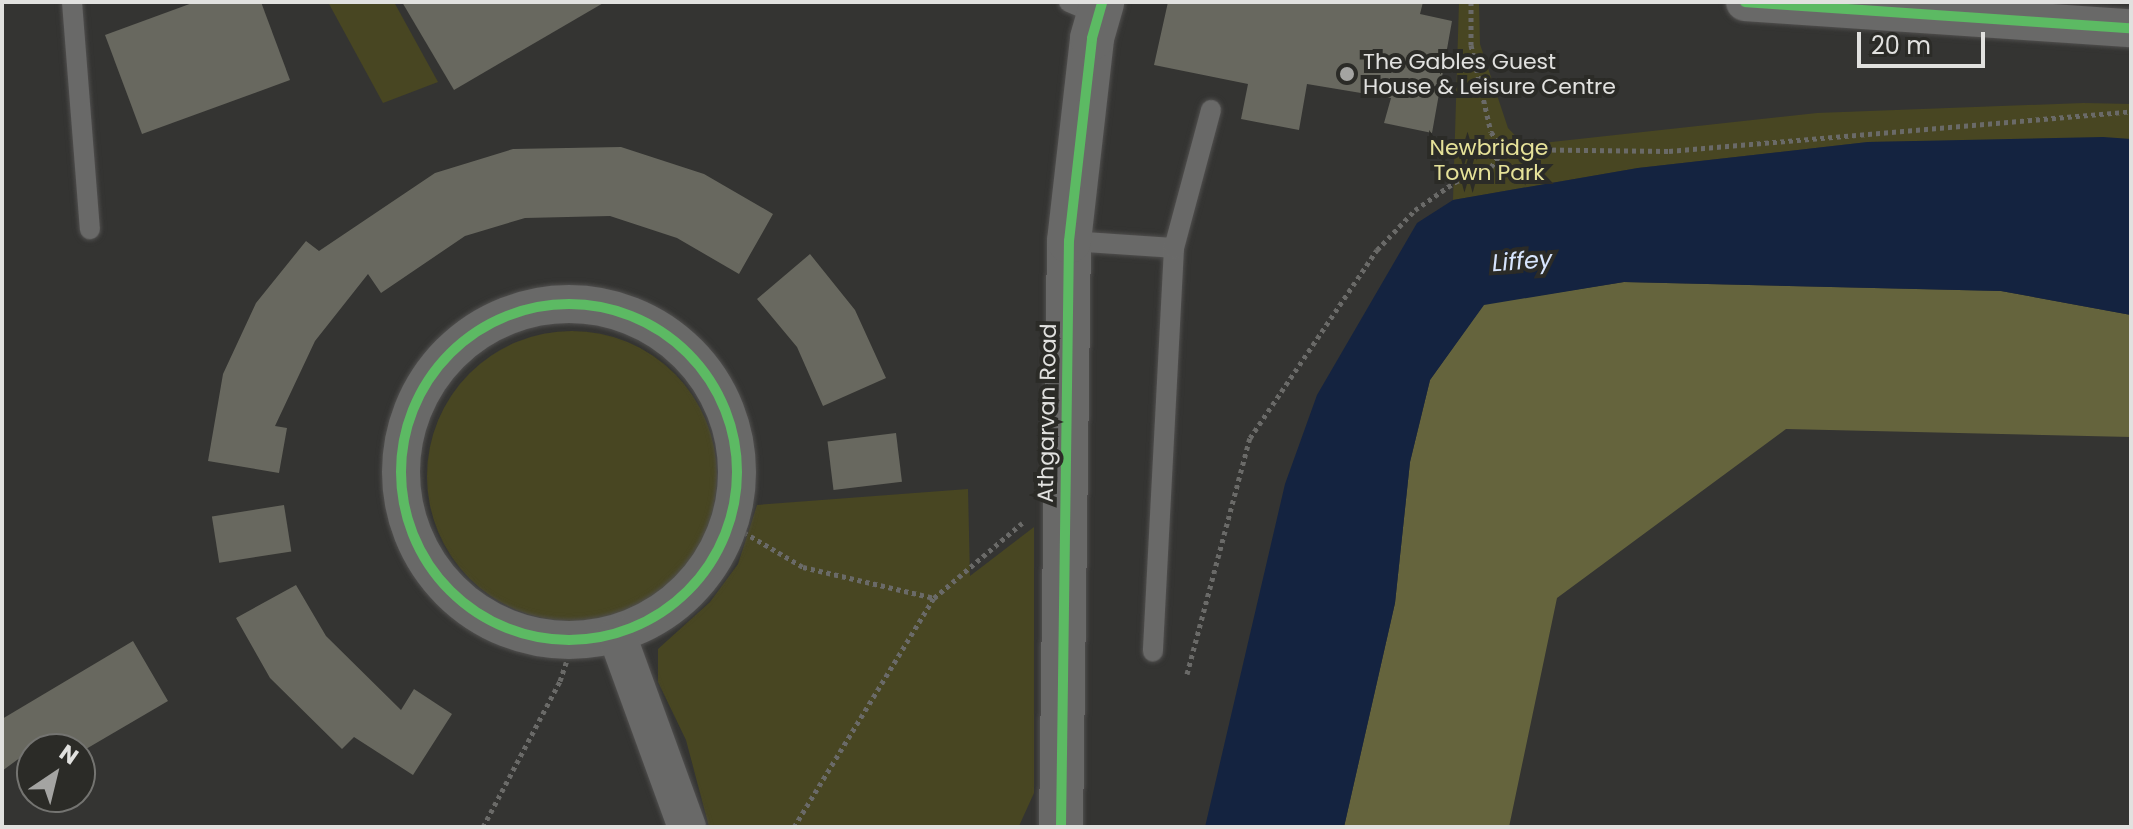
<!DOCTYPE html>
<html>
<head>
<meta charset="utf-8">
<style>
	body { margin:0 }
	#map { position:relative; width:2133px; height:829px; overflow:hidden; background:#343432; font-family:Poppins,sans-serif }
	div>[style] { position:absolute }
	.green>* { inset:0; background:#484622 }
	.round { border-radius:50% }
	.forest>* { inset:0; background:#65643d }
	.water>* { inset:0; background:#142340 }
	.building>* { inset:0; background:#68685f; transform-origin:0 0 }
	.path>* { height:5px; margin-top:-2.5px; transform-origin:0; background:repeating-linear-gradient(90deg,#6a6a68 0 4px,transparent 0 8px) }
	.roads { filter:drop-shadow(0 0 2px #504f4e) drop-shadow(0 0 2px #504f4e) }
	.lane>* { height:20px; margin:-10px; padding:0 10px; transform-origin:10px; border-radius:10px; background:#696968 }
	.street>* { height:38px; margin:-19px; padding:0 19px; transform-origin:19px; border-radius:19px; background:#696968 }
	.street>.ring { margin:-19px; padding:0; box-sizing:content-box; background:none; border:38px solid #696968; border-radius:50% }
	.secondary>* { height:44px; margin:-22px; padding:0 22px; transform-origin:22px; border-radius:22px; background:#696968 }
	.cycleway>* { height:10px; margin:-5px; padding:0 5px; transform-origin:5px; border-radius:5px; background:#5cba63 }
	.cycleway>.ring { margin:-5px; padding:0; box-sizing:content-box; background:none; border:10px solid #5cba63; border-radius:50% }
	.dots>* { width:22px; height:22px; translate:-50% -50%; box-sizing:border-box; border:4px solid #2b2b27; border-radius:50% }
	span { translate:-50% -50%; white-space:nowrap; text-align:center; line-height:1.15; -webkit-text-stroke:8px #2b2b27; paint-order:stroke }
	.poi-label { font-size:22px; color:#e1e1df }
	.left { translate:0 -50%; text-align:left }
	.park-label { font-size:22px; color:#e6e299 }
	.street-label { font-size:22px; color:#e1e1df }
	.water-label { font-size:24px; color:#d7e5fe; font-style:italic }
	.frame { position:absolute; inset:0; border:4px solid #e1e1df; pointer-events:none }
	.north { position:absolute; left:16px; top:733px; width:80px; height:80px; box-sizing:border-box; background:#2b2b27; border:2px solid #747471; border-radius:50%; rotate:35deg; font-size:22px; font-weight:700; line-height:32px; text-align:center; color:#e1e1df }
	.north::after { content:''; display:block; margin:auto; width:28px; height:36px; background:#a4a4a2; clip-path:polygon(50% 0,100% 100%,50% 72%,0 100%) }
	.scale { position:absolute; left:1857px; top:32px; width:128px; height:36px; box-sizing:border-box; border:4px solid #e1e1df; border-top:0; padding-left:10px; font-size:24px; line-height:28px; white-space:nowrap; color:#e1e1df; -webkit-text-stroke:6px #2b2b27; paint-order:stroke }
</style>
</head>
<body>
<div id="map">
	<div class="green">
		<i style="clip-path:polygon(328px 2px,394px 2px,438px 82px,383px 103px)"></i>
		<i style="clip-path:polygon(1459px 2px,1479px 2px,1480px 44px,1508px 128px,1524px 145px,1817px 113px,2084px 103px,2131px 104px,2131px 139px,1868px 142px,1638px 168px,1453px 200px)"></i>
		<i class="round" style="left:427px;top:331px;width:290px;height:290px"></i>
		<i style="clip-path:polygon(968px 489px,970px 576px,1034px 527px,1034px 793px,1019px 826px,709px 827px,686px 740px,658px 682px,658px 649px,710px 602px,738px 564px,757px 505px)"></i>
	</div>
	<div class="forest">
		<i style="clip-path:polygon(1624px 282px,2001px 291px,2131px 315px,2131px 437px,1786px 429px,1557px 598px,1509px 827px,1344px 827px,1395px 603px,1410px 462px,1430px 380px,1484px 304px)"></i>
	</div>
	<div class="water">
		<i style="clip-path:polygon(2103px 137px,2131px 139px,2131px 315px,2001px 291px,1624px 282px,1484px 305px,1430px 380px,1410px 462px,1395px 603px,1344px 827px,1205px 827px,1285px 484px,1317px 395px,1417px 223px,1453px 200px,1638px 168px,1868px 142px)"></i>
	</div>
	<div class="building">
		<i style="clip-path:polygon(195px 2px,261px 2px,290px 80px,142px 134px,105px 35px)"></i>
		<i style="clip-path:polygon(402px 2px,605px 2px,454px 90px)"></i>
		<i style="clip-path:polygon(1168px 2px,1423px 2px,1420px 14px,1452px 21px,1432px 133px,1384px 123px,1391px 98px,1307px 84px,1299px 130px,1241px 119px,1248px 84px,1154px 65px)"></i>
		<i style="clip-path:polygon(621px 147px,704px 174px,773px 214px,739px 274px,677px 238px,610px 216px,525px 218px,465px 236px,381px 293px,368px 274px,315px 341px,275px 426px,287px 428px,279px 473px,208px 461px,223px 374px,256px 303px,306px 241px,319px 251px,435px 173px,513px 149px)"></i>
		<i style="clip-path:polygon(810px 254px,855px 310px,886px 378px,823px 406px,797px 347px,757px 299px)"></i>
		<i style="left:896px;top:433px;width:49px;height:69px;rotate:83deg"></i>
		<i style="left:284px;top:505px;width:47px;height:73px;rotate:81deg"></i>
		<i style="clip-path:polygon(296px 585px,326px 636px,401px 710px,414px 689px,452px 714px,413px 775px,354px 737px,342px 749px,270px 678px,236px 618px)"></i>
		<i style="clip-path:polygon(133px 641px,168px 701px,86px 749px,32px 749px,2px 771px,2px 719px)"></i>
	</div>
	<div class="path">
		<i style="left:1471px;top:2px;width:43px;rotate:90deg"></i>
		<i style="left:1471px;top:45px;width:89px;rotate:77.1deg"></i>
		<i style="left:1491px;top:132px;width:21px;rotate:53deg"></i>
		<i style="left:1504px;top:149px;width:165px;rotate:0.7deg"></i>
		<i style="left:1669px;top:151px;width:464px;rotate:-4.9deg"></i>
		<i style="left:730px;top:524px;width:85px;rotate:30.5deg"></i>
		<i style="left:803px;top:567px;width:135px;rotate:13.3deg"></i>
		<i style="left:1187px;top:674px;width:244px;rotate:-75.1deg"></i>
		<i style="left:1250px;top:438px;width:227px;rotate:-56deg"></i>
		<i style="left:1377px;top:250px;width:55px;rotate:-46.5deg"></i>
		<i style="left:1415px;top:210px;width:49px;rotate:-35deg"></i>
		<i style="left:1455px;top:182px;width:39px;rotate:-23deg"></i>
		<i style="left:1491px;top:167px;width:22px;rotate:-54deg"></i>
		<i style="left:483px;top:827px;width:165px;rotate:-62.2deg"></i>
		<i style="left:560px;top:681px;width:41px;rotate:-71.6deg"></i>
		<i style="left:794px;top:827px;width:268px;rotate:-58.6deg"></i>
		<i style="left:934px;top:598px;width:116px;rotate:-40.4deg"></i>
	</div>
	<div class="roads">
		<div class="lane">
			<i style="left:72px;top:2px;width:228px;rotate:85.5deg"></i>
			<i style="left:1069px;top:2px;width:33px;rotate:23deg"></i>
			<i style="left:1069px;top:241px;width:105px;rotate:3.8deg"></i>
			<i style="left:1174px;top:248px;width:404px;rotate:93deg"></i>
			<i style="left:1174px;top:248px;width:143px;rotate:-75deg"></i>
		</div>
		<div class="street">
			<i style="left:1745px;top:2px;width:387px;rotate:3.9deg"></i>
			<i class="ring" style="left:401px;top:304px;width:298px;height:298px"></i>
			<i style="left:617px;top:635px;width:204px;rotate:70deg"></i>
		</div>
		<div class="secondary">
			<i style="left:1061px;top:827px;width:586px;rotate:-89.22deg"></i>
			<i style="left:1069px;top:241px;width:204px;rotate:-83.5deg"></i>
			<i style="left:1092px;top:38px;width:37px;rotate:-74deg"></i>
		</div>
	</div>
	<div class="cycleway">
		<i style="left:1745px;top:2px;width:387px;rotate:3.9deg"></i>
		<i class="ring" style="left:401px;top:304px;width:326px;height:326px"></i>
		<i style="left:1061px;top:827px;width:586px;rotate:-89.22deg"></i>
		<i style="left:1069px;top:241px;width:204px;rotate:-83.5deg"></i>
		<i style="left:1092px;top:38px;width:37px;rotate:-74deg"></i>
	</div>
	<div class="dots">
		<i style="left:1347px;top:74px;background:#a4a4a2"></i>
	</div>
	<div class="poi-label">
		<span class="left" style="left:1363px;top:74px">The Gables Guest<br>House &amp; Leisure Centre</span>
	</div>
	<div class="park-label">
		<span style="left:1489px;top:160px">Newbridge<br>Town Park</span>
	</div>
	<div class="street-label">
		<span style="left:1047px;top:413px;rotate:-89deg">Athgarvan Road</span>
	</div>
	<div class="water-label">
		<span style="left:1522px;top:261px;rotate:-4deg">Liffey</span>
	</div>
	<div class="frame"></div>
	<div class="north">N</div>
	<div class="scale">20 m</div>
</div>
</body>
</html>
